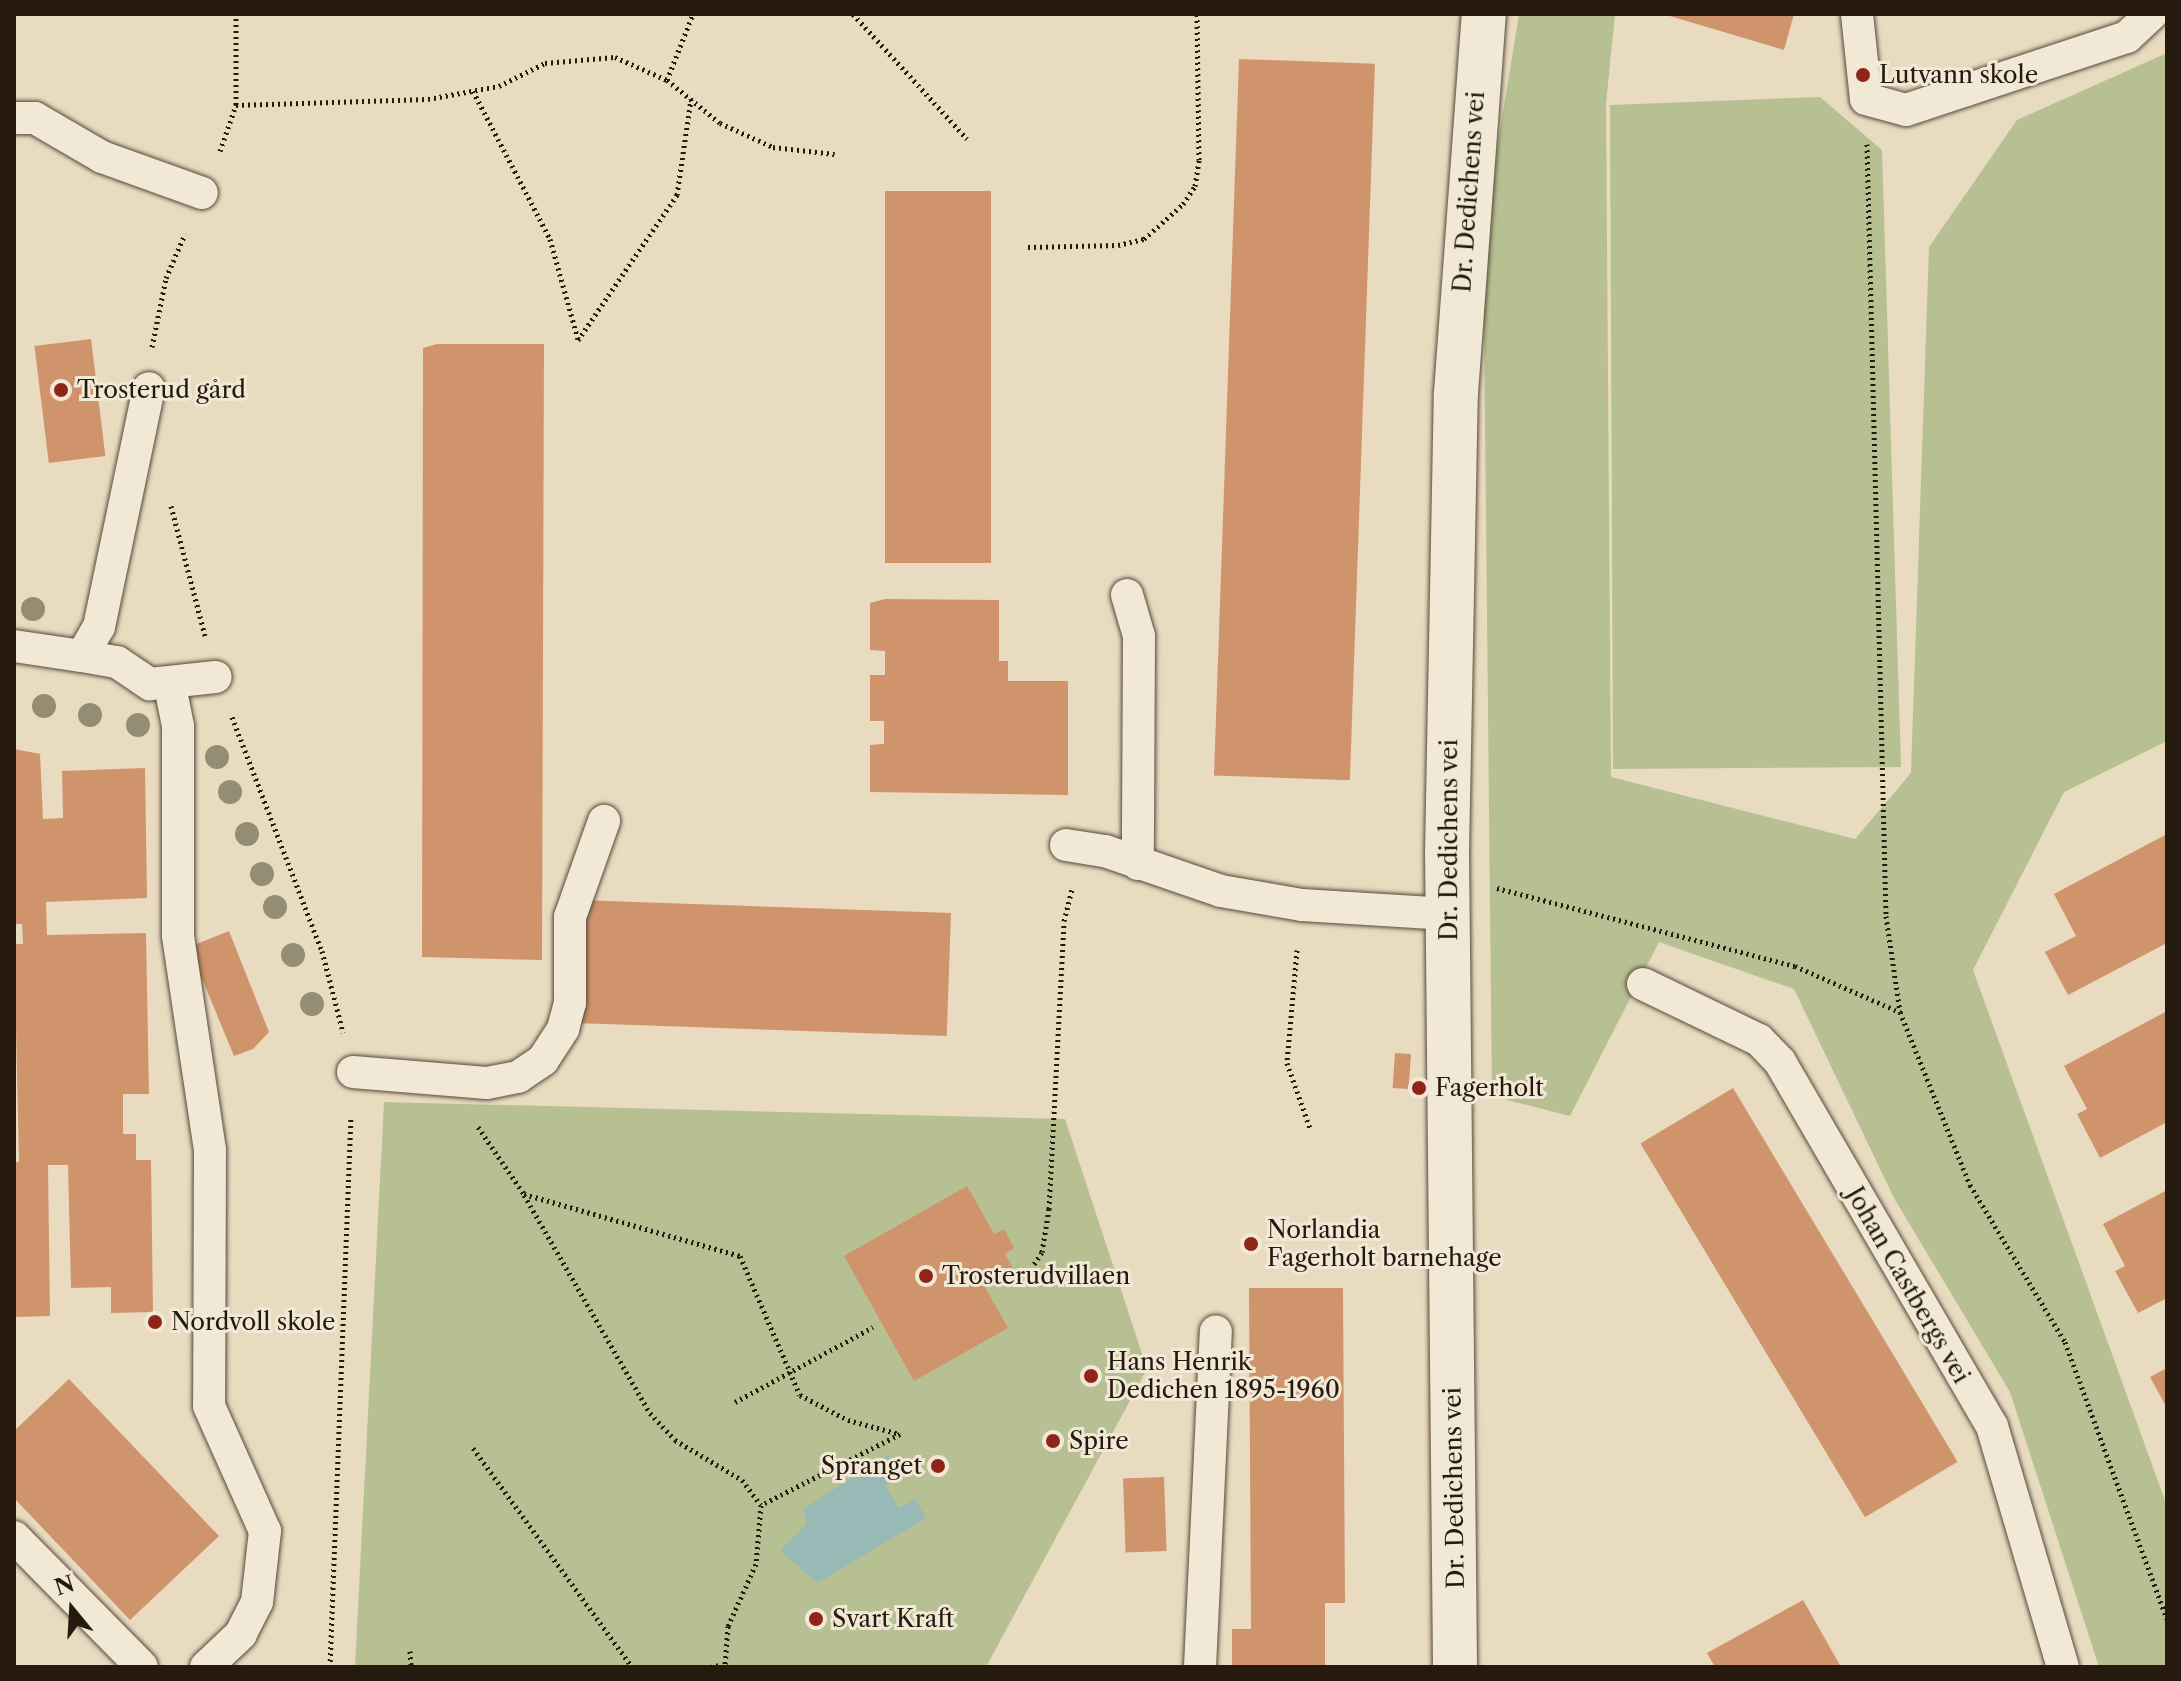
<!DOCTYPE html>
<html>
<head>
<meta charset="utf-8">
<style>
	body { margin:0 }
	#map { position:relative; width:2181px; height:1681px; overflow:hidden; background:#e9dbc0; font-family:"Libre Caslon Text",serif }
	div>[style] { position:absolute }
	.green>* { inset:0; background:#b6c092 }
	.water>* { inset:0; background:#98bab6 }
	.building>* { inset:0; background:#d0946d; transform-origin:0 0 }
	.path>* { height:5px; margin-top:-2.5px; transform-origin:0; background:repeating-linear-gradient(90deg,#261a0e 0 2px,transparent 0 6px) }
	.roads { filter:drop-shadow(0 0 2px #574a3a) drop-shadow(0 0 2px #574a3a) }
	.service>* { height:32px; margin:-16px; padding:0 16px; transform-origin:16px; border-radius:16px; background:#f1e8d6 }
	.tertiary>* { height:44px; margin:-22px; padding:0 22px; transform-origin:22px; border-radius:22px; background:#f1e8d6 }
	.trees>* { width:24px; height:24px; margin:-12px; border-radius:50%; background:#958c74 }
	.dots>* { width:22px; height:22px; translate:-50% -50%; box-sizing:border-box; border:4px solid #f1e8d6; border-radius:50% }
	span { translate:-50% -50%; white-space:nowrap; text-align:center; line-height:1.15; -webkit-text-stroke:6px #f1e8d6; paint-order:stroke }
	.poi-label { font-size:24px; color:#261a0e }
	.left { translate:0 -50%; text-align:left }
	.right { translate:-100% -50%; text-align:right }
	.street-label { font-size:24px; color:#261a0e }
	.frame { position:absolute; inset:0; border:16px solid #261a0e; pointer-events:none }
	.north { position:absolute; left:32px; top:1569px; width:80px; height:80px; -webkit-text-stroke:6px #f1e8d6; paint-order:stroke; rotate:342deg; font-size:22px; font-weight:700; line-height:32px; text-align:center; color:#261a0e }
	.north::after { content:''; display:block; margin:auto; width:28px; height:36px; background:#261a0e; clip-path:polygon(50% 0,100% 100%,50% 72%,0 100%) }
</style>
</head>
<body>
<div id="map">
	<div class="green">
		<i style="clip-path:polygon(1519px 14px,1615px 14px,1606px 104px,1611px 777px,1855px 839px,1911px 773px,1929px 247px,2017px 120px,2167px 53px,2167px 741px,2064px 792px,1973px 970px,2167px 1506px,2167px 1667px,2099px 1667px,2010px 1392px,1894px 1198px,1794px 989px,1659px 942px,1570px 1116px,1492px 1096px,1483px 234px)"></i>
		<i style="clip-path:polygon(1820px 97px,1882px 150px,1901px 767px,1613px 769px,1610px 105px)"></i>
		<i style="clip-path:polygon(384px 1102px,1065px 1119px,1147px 1369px,986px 1667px,355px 1667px)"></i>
	</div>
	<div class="water">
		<i style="clip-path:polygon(888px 1455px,902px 1475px,885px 1486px,899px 1508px,915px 1499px,926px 1518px,817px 1583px,780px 1550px,807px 1524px,803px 1509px)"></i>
	</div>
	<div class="building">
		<i style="clip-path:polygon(1663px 14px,1794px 14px,1784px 50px)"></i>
		<i style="left:1239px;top:59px;width:136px;height:717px;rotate:2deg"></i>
		<i style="left:885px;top:191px;width:106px;height:372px"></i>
		<i style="left:91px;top:339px;width:118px;height:57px;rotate:83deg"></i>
		<i style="clip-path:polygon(437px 344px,544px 344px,542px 960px,422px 957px,423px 348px)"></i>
		<i style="clip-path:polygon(885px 599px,999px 600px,999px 661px,1008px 661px,1008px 681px,1068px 681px,1068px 795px,870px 792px,870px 745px,884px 744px,884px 721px,870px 721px,870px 675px,885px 675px,885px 651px,870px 650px,870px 603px)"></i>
		<i style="clip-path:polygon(14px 749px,40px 754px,43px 819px,63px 818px,62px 771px,145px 768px,147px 898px,46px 902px,47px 935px,146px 933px,149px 1094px,123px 1094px,123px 1134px,136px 1134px,136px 1160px,151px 1160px,153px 1312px,111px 1313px,111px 1287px,71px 1288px,68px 1165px,48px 1165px,50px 1316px,14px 1317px,14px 1162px,19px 1162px,14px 944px,23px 944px,22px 924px,14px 924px)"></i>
		<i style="clip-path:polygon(2167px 834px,2167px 943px,2068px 995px,2045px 952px,2076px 936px,2054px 894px)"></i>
		<i style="left:951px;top:913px;width:123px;height:372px;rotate:92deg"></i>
		<i style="clip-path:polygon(229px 931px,269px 1032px,253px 1049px,234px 1056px,189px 947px)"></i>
		<i style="clip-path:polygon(2167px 1011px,2167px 1122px,2100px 1158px,2077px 1114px,2087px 1109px,2064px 1066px)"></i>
		<i style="left:1395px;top:1053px;width:16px;height:35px;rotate:4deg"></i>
		<i style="left:1733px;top:1088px;width:436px;height:108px;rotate:59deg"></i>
		<i style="clip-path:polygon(967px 1186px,994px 1234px,1004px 1229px,1014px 1248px,1005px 1254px,1013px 1268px,983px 1284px,1008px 1328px,914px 1381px,844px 1256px)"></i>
		<i style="clip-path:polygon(2167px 1190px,2167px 1298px,2138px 1313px,2115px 1271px,2125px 1266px,2103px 1224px)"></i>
		<i style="clip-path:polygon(1249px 1288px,1343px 1288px,1345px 1603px,1325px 1603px,1325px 1667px,1232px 1667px,1232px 1629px,1251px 1629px)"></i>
		<i style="clip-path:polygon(2167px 1368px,2167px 1408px,2150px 1377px)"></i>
		<i style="clip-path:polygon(69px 1379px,219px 1536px,130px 1620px,14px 1498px,14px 1431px)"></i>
		<i style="left:1164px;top:1477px;width:74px;height:41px;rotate:88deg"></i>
		<i style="clip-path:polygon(1803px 1600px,1841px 1667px,1715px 1667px,1707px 1653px)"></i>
	</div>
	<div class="path">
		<i style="left:853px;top:14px;width:169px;rotate:47.6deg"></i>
		<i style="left:667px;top:80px;width:71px;rotate:-68.5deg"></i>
		<i style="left:473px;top:91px;width:167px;rotate:62.5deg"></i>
		<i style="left:550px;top:239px;width:104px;rotate:74.4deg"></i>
		<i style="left:236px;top:105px;width:192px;rotate:-1.8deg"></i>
		<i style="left:428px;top:99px;width:72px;rotate:-10.4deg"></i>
		<i style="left:499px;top:86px;width:51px;rotate:-26.6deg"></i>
		<i style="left:545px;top:63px;width:70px;rotate:-4.9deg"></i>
		<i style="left:615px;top:57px;width:57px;rotate:23.9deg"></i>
		<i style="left:667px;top:80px;width:68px;rotate:39.1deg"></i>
		<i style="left:720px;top:123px;width:58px;rotate:24.4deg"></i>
		<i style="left:773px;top:147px;width:62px;rotate:6.4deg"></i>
		<i style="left:1867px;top:144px;width:772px;rotate:88.59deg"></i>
		<i style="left:1886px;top:916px;width:97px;rotate:81.7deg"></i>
		<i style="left:1900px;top:1012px;width:187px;rotate:68deg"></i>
		<i style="left:1970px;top:1185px;width:184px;rotate:58.8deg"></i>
		<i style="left:2065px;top:1342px;width:295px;rotate:69.8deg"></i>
		<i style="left:220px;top:151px;width:49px;rotate:-70.8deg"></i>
		<i style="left:236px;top:105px;width:91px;rotate:-90deg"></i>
		<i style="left:1028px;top:247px;width:90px;rotate:-1.3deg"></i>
		<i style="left:1118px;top:245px;width:27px;rotate:-13deg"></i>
		<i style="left:1144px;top:239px;width:52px;rotate:-41.9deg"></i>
		<i style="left:1183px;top:204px;width:22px;rotate:-56deg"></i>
		<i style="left:1195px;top:186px;width:26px;rotate:-81deg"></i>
		<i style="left:1199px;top:160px;width:146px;rotate:-90.8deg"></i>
		<i style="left:578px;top:340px;width:176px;rotate:-55.7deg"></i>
		<i style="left:677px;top:195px;width:97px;rotate:-81.7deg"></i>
		<i style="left:152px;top:347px;width:70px;rotate:-78.5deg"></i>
		<i style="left:166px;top:278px;width:48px;rotate:-66.6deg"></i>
		<i style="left:171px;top:506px;width:134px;rotate:75.3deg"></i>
		<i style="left:232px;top:717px;width:251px;rotate:69deg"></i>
		<i style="left:322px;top:951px;width:84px;rotate:75.5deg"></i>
		<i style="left:1497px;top:888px;width:308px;rotate:14.7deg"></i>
		<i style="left:1795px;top:966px;width:115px;rotate:23.7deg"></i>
		<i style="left:1297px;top:950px;width:113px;rotate:95.1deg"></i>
		<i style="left:1287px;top:1063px;width:72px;rotate:70.6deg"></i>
		<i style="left:478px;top:1127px;width:81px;rotate:55.5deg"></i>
		<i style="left:524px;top:1194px;width:225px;rotate:16deg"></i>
		<i style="left:740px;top:1256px;width:151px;rotate:66.7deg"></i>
		<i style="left:800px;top:1395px;width:54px;rotate:27.5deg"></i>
		<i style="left:848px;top:1420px;width:54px;rotate:15.1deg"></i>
		<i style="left:900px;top:1434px;width:156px;rotate:152.9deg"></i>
		<i style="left:524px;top:1195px;width:252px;rotate:60deg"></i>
		<i style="left:650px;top:1413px;width:37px;rotate:47deg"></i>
		<i style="left:675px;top:1440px;width:78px;rotate:30.8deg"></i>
		<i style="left:742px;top:1480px;width:31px;rotate:53deg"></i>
		<i style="left:761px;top:1505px;width:59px;rotate:94.8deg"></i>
		<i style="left:756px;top:1564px;width:68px;rotate:114.3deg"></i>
		<i style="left:728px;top:1626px;width:41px;rotate:94.2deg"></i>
		<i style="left:1034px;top:1264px;width:14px;rotate:-56deg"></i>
		<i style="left:1042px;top:1252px;width:44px;rotate:-80.8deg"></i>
		<i style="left:1049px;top:1209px;width:288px;rotate:-87deg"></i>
		<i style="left:1064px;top:921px;width:32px;rotate:-76deg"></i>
		<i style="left:735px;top:1402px;width:157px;rotate:-28.5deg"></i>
		<i style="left:473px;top:1448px;width:271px;rotate:54deg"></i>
		<i style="left:410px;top:1651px;width:16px;rotate:86deg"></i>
		<i style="left:330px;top:1667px;width:551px;rotate:-87.82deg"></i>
		<i style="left:711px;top:1667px;width:12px;rotate:-14deg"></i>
	</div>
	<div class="roads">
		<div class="service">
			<i style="left:1857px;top:14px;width:85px;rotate:84deg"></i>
			<i style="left:1866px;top:99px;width:41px;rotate:15.4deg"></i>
			<i style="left:1906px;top:110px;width:233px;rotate:-18.3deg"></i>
			<i style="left:2127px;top:37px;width:34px;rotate:-43deg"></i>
			<i style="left:14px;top:118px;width:21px"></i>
			<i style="left:35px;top:118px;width:78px;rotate:30.2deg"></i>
			<i style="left:102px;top:157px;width:106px;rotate:19.8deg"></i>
			<i style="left:1127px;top:595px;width:43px;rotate:73.7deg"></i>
			<i style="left:1139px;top:636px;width:228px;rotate:90.3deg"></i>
			<i style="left:14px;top:646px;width:69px;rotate:8.4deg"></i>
			<i style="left:82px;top:656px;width:34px;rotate:-60deg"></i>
			<i style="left:99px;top:627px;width:244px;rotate:-78.2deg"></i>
			<i style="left:82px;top:656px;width:36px;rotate:10deg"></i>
			<i style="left:117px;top:662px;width:40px;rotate:34deg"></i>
			<i style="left:150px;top:684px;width:66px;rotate:-6.1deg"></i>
			<i style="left:170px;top:686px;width:41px;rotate:78.7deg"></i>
			<i style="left:178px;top:726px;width:210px;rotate:90deg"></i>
			<i style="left:178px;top:936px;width:216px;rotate:81.5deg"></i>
			<i style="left:210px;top:1150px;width:256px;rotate:90.2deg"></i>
			<i style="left:209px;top:1406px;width:137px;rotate:65.9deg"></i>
			<i style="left:265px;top:1531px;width:71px;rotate:96.4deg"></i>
			<i style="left:257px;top:1602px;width:36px;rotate:117deg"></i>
			<i style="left:241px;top:1634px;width:48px;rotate:136.7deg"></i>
			<i style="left:1066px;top:845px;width:39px;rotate:9deg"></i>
			<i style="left:1105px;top:851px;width:123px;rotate:19deg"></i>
			<i style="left:1221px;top:891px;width:82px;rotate:9.8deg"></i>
			<i style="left:1302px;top:905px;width:146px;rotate:3.5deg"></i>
			<i style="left:1643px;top:984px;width:129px;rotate:25.8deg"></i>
			<i style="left:1759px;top:1040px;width:30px;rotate:46deg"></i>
			<i style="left:1780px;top:1062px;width:421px;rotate:59.8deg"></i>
			<i style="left:1992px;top:1426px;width:251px;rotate:73.6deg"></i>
			<i style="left:353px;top:1072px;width:134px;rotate:4.7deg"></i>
			<i style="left:487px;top:1083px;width:32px;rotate:-11deg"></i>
			<i style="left:518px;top:1077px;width:30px;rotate:-34deg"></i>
			<i style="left:543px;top:1060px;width:37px;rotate:-57deg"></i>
			<i style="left:563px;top:1029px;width:27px;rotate:-75deg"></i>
			<i style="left:570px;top:1003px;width:86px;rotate:-90deg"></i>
			<i style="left:570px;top:917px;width:102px;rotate:-70.5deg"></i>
			<i style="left:14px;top:1537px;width:182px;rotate:45.4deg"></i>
			<i style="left:1200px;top:1667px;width:336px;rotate:-87.3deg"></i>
		</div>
		<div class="tertiary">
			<i style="left:1455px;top:1667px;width:814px;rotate:-90.56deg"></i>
			<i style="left:1447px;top:853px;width:460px;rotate:-88.9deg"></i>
			<i style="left:1456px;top:393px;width:380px;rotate:-85.8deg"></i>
		</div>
	</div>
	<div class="trees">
		<i style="left:33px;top:609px"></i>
		<i style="left:44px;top:706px"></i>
		<i style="left:90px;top:715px"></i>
		<i style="left:138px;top:725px"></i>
		<i style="left:217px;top:757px"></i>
		<i style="left:230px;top:792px"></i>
		<i style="left:247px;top:834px"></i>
		<i style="left:262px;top:874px"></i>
		<i style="left:275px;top:907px"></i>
		<i style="left:293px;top:955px"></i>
		<i style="left:312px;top:1004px"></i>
	</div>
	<div class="dots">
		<i style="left:1863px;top:75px;background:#8f2418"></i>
		<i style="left:61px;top:390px;background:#8f2418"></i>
		<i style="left:1419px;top:1088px;background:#8f2418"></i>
		<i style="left:1251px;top:1244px;background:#8f2418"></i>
		<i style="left:926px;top:1276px;background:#8f2418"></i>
		<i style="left:155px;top:1322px;background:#8f2418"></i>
		<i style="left:1091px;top:1376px;background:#8f2418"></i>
		<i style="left:1053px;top:1441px;background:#8f2418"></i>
		<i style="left:938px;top:1466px;background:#8f2418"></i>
		<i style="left:816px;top:1619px;background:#8f2418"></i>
	</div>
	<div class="poi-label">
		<span class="left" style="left:1879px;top:75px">Lutvann skole</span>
		<span class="left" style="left:77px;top:390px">Trosterud gård</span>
		<span class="left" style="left:1435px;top:1088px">Fagerholt</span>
		<span class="left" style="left:1267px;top:1244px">Norlandia<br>Fagerholt barnehage</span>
		<span class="left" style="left:942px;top:1276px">Trosterudvillaen</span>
		<span class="left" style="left:171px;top:1322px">Nordvoll skole</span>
		<span class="left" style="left:1107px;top:1376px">Hans Henrik<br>Dedichen 1895-1960</span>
		<span class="left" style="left:1069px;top:1441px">Spire</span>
		<span class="right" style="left:922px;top:1466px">Spranget</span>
		<span class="left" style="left:832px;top:1619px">Svart Kraft</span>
	</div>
	<div class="street-label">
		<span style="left:1469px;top:192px;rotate:-86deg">Dr. Dedichens vei</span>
		<span style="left:1449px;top:840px;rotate:-90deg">Dr. Dedichens vei</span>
		<span style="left:1908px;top:1285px;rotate:60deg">Johan Castbergs vei</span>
		<span style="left:1454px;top:1488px;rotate:-91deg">Dr. Dedichens vei</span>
	</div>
	<div class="frame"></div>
	<div class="north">N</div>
</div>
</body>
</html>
